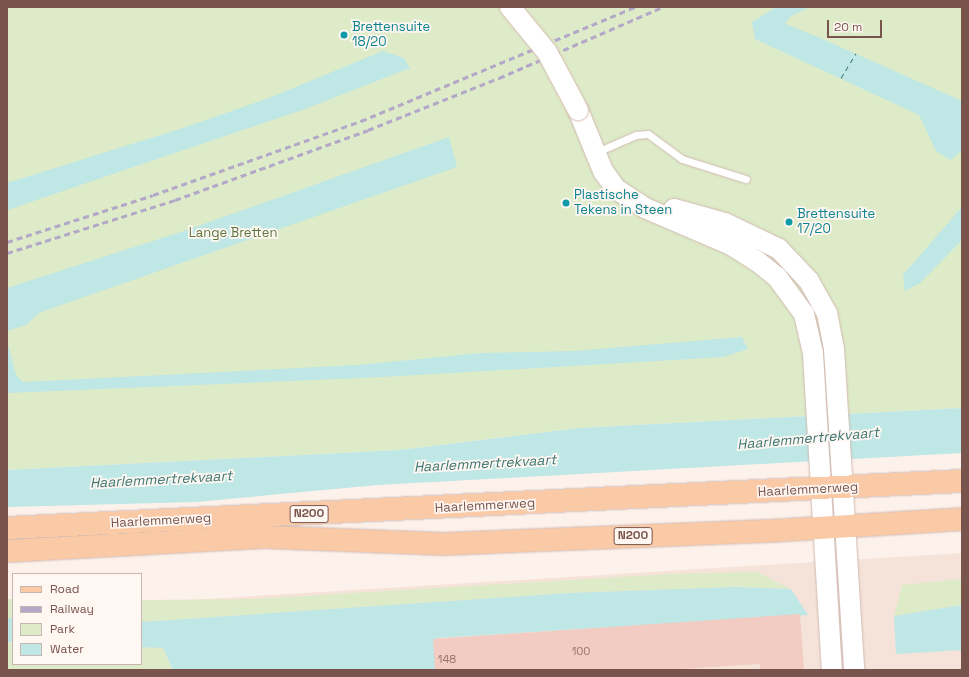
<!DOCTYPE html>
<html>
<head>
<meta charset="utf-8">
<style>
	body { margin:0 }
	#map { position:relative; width:969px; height:677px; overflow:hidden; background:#fdf2eb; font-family:"Space Grotesk",sans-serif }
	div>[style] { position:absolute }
	.residential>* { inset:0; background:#f5e3d9 }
	.green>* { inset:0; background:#ddebc8; transform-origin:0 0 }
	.water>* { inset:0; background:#bee7e5; transform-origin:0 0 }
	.ferry>* { height:1px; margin-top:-0.5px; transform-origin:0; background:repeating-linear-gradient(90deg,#3d7674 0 5px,transparent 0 9px) }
	.building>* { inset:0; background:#f2ccc2 }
	.roads { filter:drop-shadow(0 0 1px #d2bab2) drop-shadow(0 0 1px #d2bab2) }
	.lane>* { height:7px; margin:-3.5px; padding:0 3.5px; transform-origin:3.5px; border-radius:3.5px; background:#fff }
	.secondary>* { height:20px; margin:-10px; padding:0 10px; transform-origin:10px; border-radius:10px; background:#fff }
	.primary>* { height:22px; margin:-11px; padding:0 11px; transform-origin:11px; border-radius:11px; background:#fac9a5 }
	.rail>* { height:3px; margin-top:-1.5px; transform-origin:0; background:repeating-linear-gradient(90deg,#b3a8c8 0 6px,transparent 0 10px) }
	.bridges { filter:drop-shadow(0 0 1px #d7bbb2) drop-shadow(0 0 1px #d7bbb2) }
	.secondary-bridge>* { height:20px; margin:-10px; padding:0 10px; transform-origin:10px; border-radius:10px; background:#fff }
	.dots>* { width:11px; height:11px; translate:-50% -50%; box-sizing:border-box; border:2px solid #fff7f2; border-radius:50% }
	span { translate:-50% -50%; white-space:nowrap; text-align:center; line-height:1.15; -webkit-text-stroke:3.5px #fff7f2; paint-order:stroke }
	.number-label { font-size:11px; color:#97726a }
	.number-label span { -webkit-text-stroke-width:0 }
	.shield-label span { padding:1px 3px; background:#fff7f2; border:1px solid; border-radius:3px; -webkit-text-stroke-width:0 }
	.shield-label { font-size:12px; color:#79544d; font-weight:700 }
	.culture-label { font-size:13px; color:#0d838f }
	.left { translate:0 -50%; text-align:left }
	.park-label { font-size:13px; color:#5d7841 }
	.street-label { font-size:13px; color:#79544d }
	.water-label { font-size:14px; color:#3d7674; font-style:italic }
	.frame { position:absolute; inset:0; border:8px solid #79544d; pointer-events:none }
	.legend { position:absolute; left:12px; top:573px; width:130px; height:92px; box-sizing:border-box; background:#fff7f2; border:1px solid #c9b6b0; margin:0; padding:5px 7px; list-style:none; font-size:12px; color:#79544d }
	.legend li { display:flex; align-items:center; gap:8px; height:20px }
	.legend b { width:20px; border:1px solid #c9b6b0 }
	.scale { position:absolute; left:827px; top:20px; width:55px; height:18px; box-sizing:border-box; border:2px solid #79544d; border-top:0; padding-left:5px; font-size:12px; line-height:14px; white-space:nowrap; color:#79544d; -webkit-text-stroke:3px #fff7f2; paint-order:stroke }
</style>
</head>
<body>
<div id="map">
	<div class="residential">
		<i style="clip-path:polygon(962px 553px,962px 670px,7px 670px,7px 612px,13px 611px,13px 664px,141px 664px,141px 603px)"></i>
	</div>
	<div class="green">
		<i style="clip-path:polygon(7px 7px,962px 7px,962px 408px,580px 428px,399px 450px,7px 470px)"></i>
		<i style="clip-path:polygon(757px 572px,791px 589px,735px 587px,569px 593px,141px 622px,141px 600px,253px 599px,670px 574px)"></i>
		<i style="clip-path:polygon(962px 579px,962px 605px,894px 616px,902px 585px)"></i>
		<i style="left:7px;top:599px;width:6px;height:19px"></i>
		<i style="clip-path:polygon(7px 642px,13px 643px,13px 664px,141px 664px,141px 647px,163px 648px,173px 670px,7px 670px)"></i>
	</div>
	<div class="water">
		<i style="clip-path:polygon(776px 7px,810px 7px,791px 16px,785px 24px,818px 37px,962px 101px,962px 151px,950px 160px,936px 151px,919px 115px,755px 39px,752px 22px)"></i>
		<i style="clip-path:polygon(383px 51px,404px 58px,410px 68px,305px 109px,7px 210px,7px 183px,183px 128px,269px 98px)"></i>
		<i style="clip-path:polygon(449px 137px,457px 167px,44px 311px,36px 315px,28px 324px,7px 331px,7px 288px,184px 231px)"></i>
		<i style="clip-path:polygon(962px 207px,962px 240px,920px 283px,905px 291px,903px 275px)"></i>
		<i style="clip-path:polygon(742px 337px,748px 349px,724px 357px,383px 377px,7px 393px,7px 341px,16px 375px,23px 382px,358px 365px,481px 353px,574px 351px)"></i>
		<i style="clip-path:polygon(962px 408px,962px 453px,378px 485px,196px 502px,7px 507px,7px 470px,399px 450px,580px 428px)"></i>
		<i style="clip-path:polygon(735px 587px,791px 589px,808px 615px,437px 638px,436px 670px,173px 670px,163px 648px,141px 647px,141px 622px,569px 593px)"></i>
		<i style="clip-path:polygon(962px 605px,962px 650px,896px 654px,894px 616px)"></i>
		<i style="left:7px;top:618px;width:6px;height:24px"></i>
	</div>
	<div class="ferry">
		<i style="left:841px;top:78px;width:29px;rotate:-59deg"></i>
	</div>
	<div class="building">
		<i style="clip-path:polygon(800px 614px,804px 670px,760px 670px,760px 664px,665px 670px,435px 670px,433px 639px)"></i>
	</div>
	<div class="roads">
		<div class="lane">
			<i style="left:597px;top:152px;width:43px;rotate:-23.6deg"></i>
			<i style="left:636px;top:135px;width:12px;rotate:-5deg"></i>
			<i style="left:648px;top:134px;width:42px;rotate:36.3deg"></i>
			<i style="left:682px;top:159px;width:67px;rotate:17.4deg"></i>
		</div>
		<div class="secondary">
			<i style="left:578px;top:110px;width:66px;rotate:67.7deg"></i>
			<i style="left:603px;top:171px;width:22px;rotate:54deg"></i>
			<i style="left:616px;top:189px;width:35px;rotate:33deg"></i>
			<i style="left:645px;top:208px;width:94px;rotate:23.3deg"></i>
			<i style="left:731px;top:245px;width:31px;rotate:32deg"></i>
			<i style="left:757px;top:261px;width:26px;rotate:39deg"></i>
			<i style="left:777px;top:277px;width:46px;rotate:53.9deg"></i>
			<i style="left:804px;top:314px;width:40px;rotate:77deg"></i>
			<i style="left:813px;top:353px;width:318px;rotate:86.6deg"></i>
			<i style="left:674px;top:209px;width:53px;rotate:15.4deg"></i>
			<i style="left:725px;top:223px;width:60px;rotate:25.7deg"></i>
			<i style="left:779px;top:249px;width:44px;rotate:46.8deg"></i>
			<i style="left:809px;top:281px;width:37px;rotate:61deg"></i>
			<i style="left:827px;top:313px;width:37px;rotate:79deg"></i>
			<i style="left:834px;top:349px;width:322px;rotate:86.4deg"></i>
		</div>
		<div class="primary">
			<i style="left:7px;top:528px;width:956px;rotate:-2.82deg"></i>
			<i style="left:7px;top:551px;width:257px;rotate:-3.1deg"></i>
			<i style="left:264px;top:537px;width:180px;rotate:2.2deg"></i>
			<i style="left:444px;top:544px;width:324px;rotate:-2.3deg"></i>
			<i style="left:768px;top:531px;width:194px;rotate:-3.5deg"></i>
		</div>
	</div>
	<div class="rail">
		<i style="left:7px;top:242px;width:153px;rotate:-17.8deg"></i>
		<i style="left:153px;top:195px;width:221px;rotate:-19.6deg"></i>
		<i style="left:361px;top:121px;width:297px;rotate:-22.6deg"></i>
		<i style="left:7px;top:253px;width:176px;rotate:-17.5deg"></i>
		<i style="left:175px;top:200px;width:205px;rotate:-19.9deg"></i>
		<i style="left:368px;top:130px;width:141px;rotate:-21.7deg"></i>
		<i style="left:499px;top:78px;width:178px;rotate:-23.5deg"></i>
	</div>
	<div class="bridges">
		<div class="secondary-bridge">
			<i style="left:510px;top:7px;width:58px;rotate:50.6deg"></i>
			<i style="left:547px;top:52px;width:66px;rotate:61.9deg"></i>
		</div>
	</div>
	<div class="dots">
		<i style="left:344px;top:35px;background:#0f9aa8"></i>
		<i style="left:566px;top:203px;background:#0f9aa8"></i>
		<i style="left:789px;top:222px;background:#0f9aa8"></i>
	</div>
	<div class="number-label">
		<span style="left:581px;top:651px">100</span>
		<span style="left:447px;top:659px">148</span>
	</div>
	<div class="shield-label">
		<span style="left:309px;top:514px">N200</span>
		<span style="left:633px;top:536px">N200</span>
	</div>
	<div class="culture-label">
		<span class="left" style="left:352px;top:35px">Brettensuite<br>18/20</span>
		<span class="left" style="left:574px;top:203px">Plastische<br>Tekens in Steen</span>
		<span class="left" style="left:797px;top:222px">Brettensuite<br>17/20</span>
	</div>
	<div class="park-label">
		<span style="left:233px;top:233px">Lange Bretten</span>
	</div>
	<div class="street-label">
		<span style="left:808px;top:490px;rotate:-3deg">Haarlemmerweg</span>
		<span style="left:485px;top:506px;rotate:-3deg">Haarlemmerweg</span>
		<span style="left:161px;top:521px;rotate:-3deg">Haarlemmerweg</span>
	</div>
	<div class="water-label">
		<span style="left:808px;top:438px;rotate:-5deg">Haarlemmertrekvaart</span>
		<span style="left:485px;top:463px;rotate:-3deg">Haarlemmertrekvaart</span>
		<span style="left:161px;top:479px;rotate:-3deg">Haarlemmertrekvaart</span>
	</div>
	<div class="frame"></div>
	<ul class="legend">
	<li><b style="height:5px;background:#fac9a5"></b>Road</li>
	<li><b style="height:5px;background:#b3a8c8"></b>Railway</li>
	<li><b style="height:11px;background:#ddebc8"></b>Park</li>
	<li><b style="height:11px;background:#bee7e5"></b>Water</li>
	</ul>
	<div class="scale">20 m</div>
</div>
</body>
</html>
